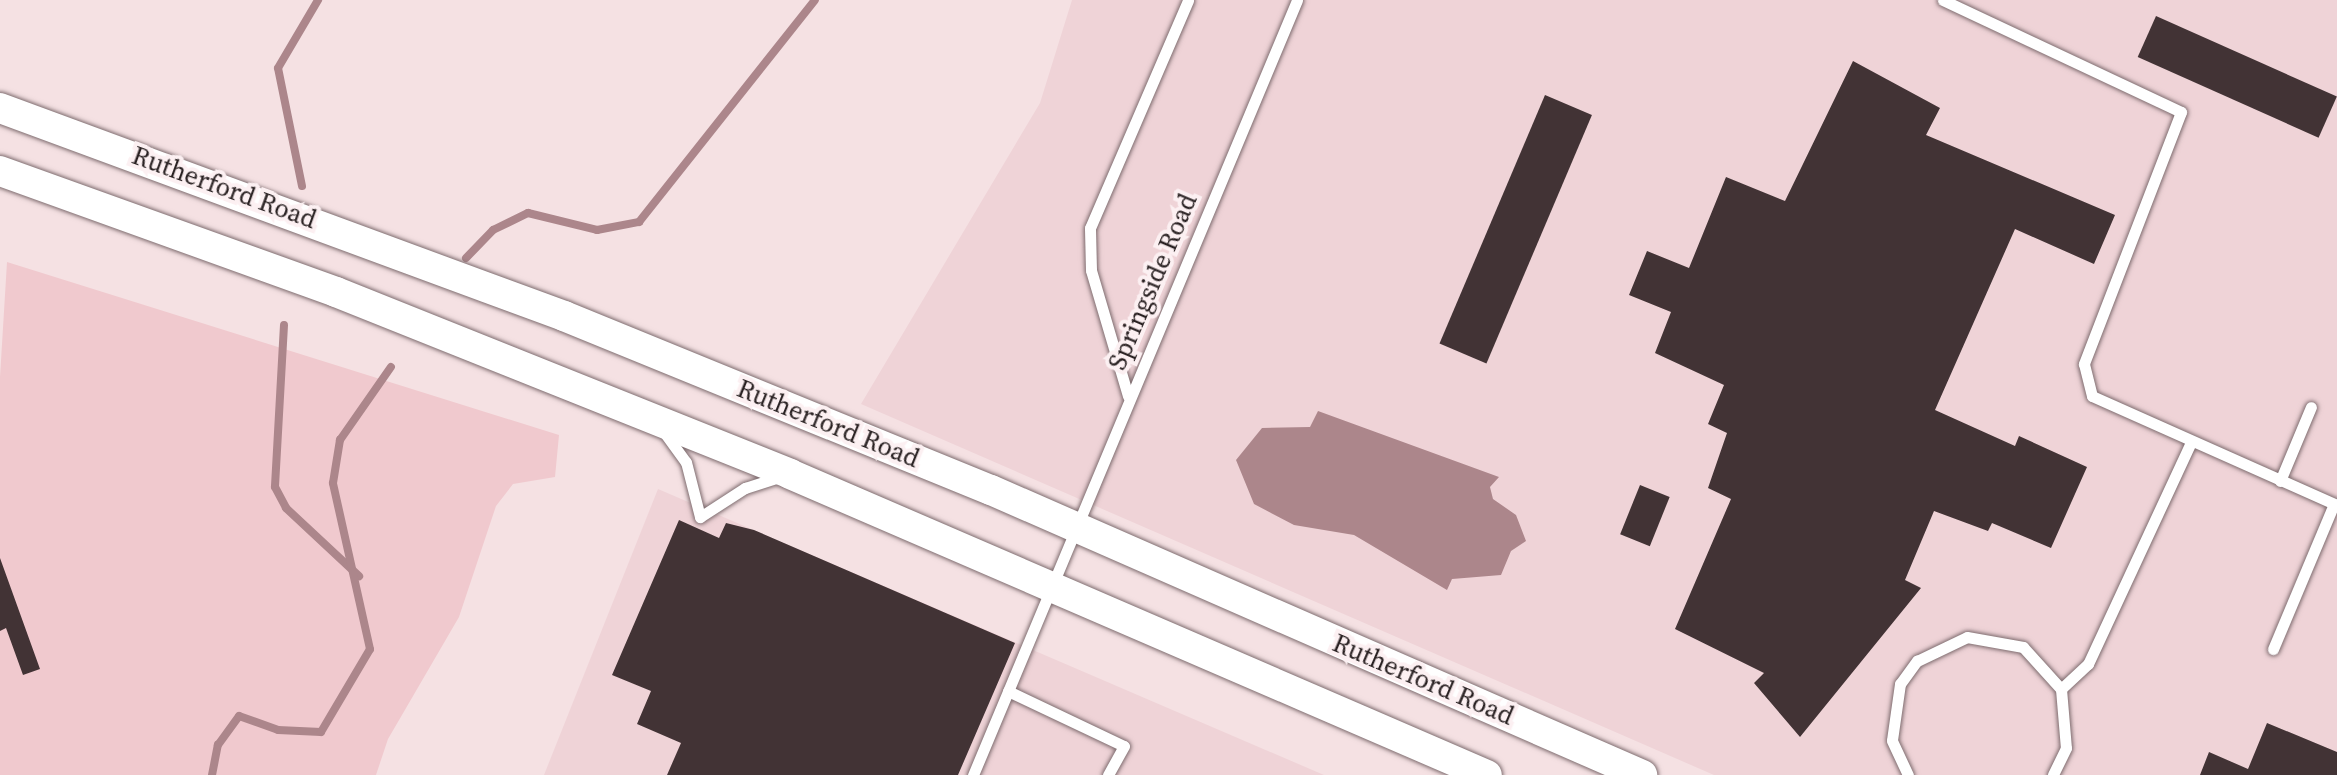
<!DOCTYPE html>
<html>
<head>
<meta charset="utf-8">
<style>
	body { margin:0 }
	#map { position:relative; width:2337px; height:775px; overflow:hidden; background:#f5e1e3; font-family:"Source Serif 4",serif }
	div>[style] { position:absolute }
	.built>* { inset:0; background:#efd3d7 }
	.green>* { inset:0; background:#f0c9ce }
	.water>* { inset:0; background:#ac868b }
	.stream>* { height:8px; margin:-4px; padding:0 4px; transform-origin:4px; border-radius:4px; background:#ac868b }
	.building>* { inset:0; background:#423335; transform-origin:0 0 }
	.roads { filter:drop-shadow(0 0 2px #7e6c6f) drop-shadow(0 0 2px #7e6c6f) }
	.service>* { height:11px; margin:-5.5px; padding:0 5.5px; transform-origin:5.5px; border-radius:5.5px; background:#fff }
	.secondary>* { height:30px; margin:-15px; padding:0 15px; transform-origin:15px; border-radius:15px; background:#fff }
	span { translate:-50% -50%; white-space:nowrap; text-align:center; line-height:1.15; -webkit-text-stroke:8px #fcf0f2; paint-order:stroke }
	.street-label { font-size:26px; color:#292122 }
</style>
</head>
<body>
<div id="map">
	<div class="built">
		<i style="clip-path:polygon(1072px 0,2337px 0,2337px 775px,1714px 775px,861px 404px,1040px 103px)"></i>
		<i style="clip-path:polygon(658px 489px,1324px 775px,544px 775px)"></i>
	</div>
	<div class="green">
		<i style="clip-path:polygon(7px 262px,559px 435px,555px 477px,513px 484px,496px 506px,459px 617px,388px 739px,376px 775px,0 775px,0 377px)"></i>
	</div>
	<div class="water">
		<i style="clip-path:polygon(1318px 411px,1499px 477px,1490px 487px,1493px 499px,1516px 515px,1526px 541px,1511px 551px,1501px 575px,1452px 579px,1447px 590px,1354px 535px,1294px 525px,1254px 504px,1236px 460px,1262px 428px,1310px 427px)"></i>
	</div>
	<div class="stream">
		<i style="left:302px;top:186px;width:120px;rotate:-101.5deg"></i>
		<i style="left:278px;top:68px;width:79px;rotate:-59.5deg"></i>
		<i style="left:466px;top:258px;width:39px;rotate:-46deg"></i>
		<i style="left:493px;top:230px;width:39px;rotate:-26deg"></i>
		<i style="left:528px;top:213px;width:71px;rotate:13.8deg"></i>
		<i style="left:597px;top:230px;width:43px;rotate:-10.8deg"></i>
		<i style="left:639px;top:222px;width:283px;rotate:-51.6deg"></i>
		<i style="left:284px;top:325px;width:162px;rotate:93.2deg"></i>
		<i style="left:275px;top:487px;width:24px;rotate:62deg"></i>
		<i style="left:286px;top:508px;width:100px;rotate:43deg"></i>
		<i style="left:212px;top:775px;width:31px;rotate:-79deg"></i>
		<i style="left:218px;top:745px;width:36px;rotate:-54deg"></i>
		<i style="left:239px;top:716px;width:41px;rotate:19.7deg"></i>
		<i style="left:278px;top:730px;width:43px;rotate:2.7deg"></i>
		<i style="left:321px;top:732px;width:96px;rotate:-59.4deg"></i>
		<i style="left:370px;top:649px;width:170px;rotate:-102.6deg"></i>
		<i style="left:333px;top:483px;width:44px;rotate:-80.8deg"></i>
		<i style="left:340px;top:440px;width:89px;rotate:-55.1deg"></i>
	</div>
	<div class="building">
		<i style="left:2156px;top:16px;width:198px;height:45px;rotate:24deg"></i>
		<i style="clip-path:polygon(1853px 61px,1940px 108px,1926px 135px,2115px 215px,2094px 264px,2015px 229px,1935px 410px,2015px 446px,2019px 436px,2087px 467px,2051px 548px,1992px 523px,1988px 531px,1934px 511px,1905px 580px,1921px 588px,1800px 737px,1754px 683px,1764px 673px,1675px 629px,1731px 499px,1708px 488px,1727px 433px,1708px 424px,1724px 385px,1655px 353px,1671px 312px,1629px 295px,1647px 251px,1689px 268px,1726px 177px,1785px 201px)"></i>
		<i style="left:1545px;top:95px;width:51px;height:270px;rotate:23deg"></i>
		<i style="left:1640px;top:485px;width:32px;height:53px;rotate:22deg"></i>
		<i style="clip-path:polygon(679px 520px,719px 538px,726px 523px,754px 530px,1015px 643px,958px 775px,667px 775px,681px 743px,637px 724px,651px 691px,612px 675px)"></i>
		<i style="clip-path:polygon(0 558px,40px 669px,23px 675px,6px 628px,0 631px)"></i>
		<i style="clip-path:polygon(2267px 723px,2337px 752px,2337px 775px,2200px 775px,2209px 752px,2248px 769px)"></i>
	</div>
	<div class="roads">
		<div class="service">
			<i style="left:1943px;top:0;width:263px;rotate:25.2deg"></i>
			<i style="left:2181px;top:112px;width:270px;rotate:111.1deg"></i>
			<i style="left:2084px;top:364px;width:33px;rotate:76deg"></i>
			<i style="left:2092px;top:396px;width:268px;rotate:24deg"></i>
			<i style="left:1128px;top:396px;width:131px;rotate:-106.4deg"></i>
			<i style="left:1091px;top:270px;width:42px;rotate:-91.4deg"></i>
			<i style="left:1090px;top:228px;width:248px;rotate:-66.7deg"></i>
			<i style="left:664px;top:432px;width:37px;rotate:54deg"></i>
			<i style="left:686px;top:462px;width:57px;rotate:75.7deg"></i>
			<i style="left:700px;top:517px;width:54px;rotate:-32.8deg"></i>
			<i style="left:745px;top:488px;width:35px;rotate:-18deg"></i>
			<i style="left:2280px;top:481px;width:80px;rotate:-67.3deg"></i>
			<i style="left:2273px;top:649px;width:157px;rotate:-67.2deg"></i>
			<i style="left:2061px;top:689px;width:37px;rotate:-43deg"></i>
			<i style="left:2088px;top:664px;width:242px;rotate:-65.1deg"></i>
			<i style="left:1008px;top:691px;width:128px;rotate:25.4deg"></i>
			<i style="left:1124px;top:746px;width:33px;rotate:119deg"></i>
			<i style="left:973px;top:775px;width:840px;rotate:-67.31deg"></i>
			<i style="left:1908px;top:775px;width:38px;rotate:-115deg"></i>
			<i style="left:1892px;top:740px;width:57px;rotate:-81.9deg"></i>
			<i style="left:1900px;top:684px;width:29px;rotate:-54deg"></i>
			<i style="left:1917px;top:661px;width:55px;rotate:-25.6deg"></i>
			<i style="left:1967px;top:637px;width:57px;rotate:10.1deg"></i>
			<i style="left:2023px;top:647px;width:57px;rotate:47.9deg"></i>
			<i style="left:2061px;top:689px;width:59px;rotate:85.2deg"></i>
			<i style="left:2066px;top:748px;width:30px;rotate:116deg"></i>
		</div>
		<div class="secondary">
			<i style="left:0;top:108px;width:601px;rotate:20.24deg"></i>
			<i style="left:564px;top:316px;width:461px;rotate:22.2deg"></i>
			<i style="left:991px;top:490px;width:711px;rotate:23.64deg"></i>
			<i style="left:0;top:171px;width:357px;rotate:19.8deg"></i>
			<i style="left:336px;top:292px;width:489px;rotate:21.8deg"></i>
			<i style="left:790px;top:474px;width:759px;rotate:23.36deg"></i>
		</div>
	</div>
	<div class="street-label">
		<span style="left:224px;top:188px;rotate:20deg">Rutherford Road</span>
		<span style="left:1153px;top:282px;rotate:-67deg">Springside Road</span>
		<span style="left:828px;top:424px;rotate:22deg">Rutherford Road</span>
		<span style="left:1423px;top:680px;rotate:23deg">Rutherford Road</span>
	</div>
</div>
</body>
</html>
